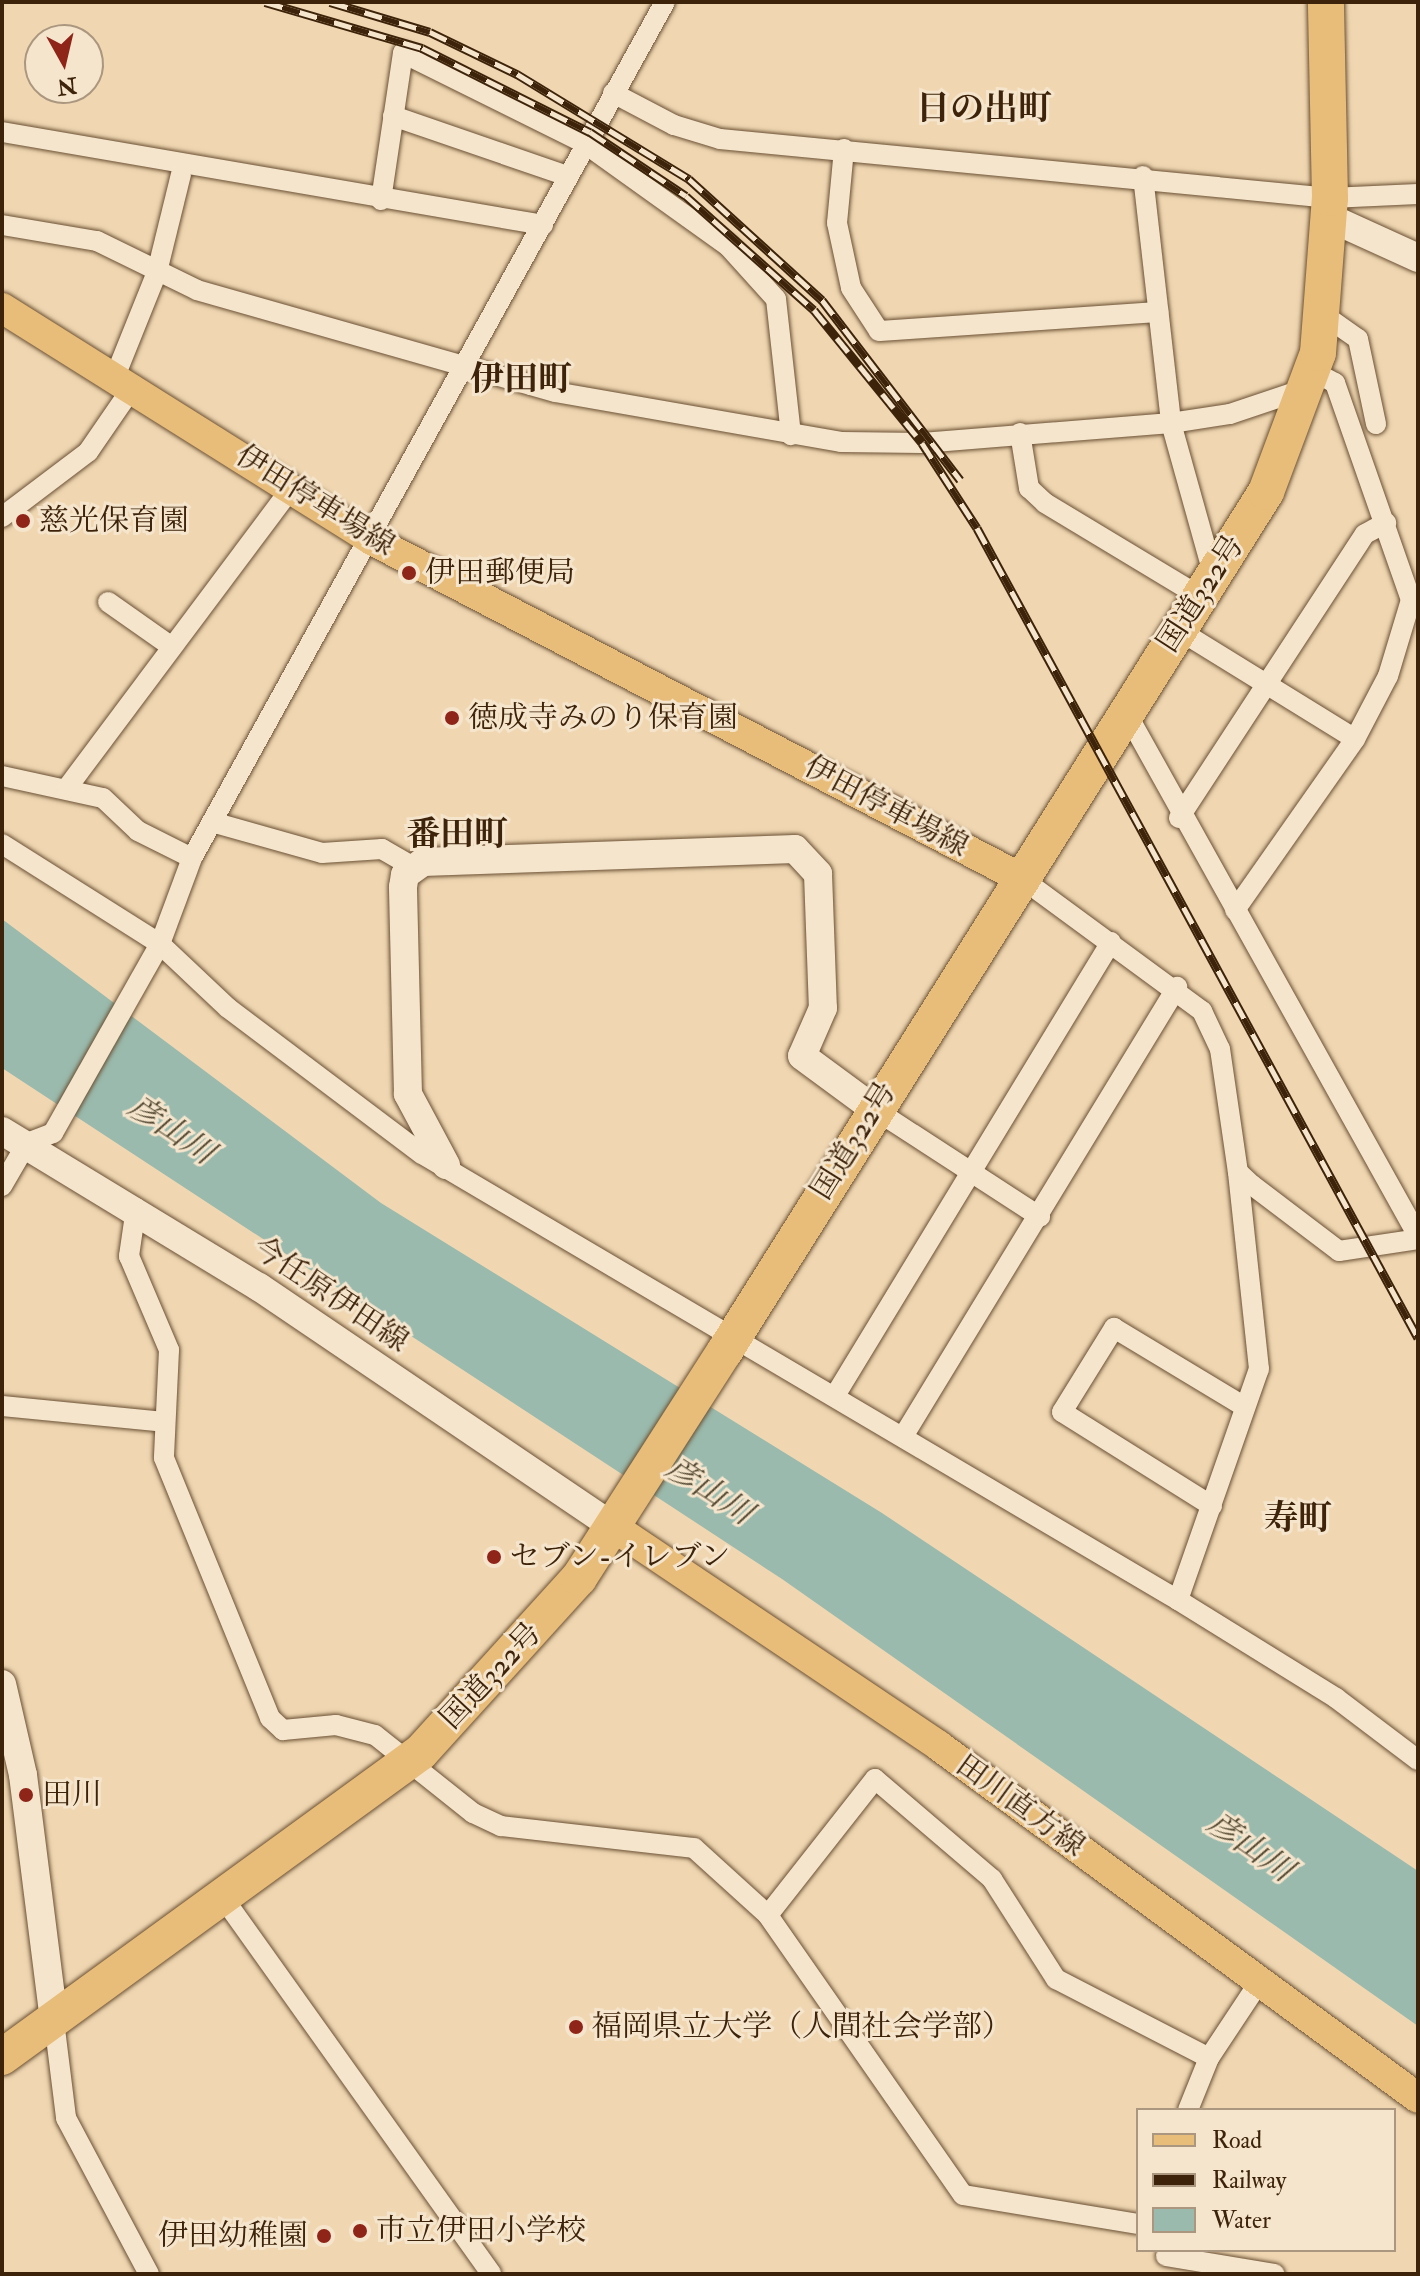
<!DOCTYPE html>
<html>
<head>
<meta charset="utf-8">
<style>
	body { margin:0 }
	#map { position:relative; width:1420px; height:2276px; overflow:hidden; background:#f0d7b2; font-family:"IM FELL Double Pica","Noto Serif JP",serif }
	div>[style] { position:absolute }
	.water>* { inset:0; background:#9abaad }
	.roads { filter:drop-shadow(0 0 2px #6a5033) drop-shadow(0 0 2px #6a5033) }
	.street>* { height:20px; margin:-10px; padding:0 10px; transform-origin:10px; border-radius:10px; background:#f5e5cd }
	.secondary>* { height:28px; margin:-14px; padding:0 14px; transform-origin:14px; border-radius:14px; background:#f5e5cd }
	.primary>* { height:30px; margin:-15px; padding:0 15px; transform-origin:15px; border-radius:15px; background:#e8bc79 }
	.highway>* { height:36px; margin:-18px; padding:0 18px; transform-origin:18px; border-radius:18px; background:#e8bc79 }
	.rail>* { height:9px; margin-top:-4.5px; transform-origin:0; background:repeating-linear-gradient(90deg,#f5e5cd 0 18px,#3d2309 0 36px); box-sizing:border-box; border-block:2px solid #3d2309 }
	.dots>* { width:22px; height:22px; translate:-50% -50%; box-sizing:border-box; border:4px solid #f5e5cd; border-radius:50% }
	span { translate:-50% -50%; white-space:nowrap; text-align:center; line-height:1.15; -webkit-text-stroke:6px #f5e5cd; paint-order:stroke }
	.street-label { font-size:30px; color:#3d2309 }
	.poi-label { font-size:30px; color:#3d2309 }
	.left { translate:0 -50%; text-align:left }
	.right { translate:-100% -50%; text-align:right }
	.water-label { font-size:32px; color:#544932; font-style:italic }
	.quarter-label { font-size:34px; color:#3d2309; font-weight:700 }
	.frame { position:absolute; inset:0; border:4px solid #3d2309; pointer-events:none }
	.legend { position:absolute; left:1136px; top:2108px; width:260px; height:144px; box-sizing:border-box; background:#f5e5cd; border:2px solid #ab977f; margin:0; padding:10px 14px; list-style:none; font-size:24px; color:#3d2309 }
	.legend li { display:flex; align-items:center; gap:16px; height:40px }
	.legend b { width:40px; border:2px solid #ab977f }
	.north { position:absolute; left:24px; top:24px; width:80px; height:80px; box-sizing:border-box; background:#f5e5cd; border:2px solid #ab977f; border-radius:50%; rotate:172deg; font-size:22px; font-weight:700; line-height:32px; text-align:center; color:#3d2309 }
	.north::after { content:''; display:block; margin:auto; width:28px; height:36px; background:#8f2418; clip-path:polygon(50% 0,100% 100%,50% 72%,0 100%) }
</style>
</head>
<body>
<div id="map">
	<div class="water">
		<i style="clip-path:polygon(2px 919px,381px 1203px,882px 1513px,1418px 1871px,1418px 2026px,782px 1579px,2px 1068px)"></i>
	</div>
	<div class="roads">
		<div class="street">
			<i style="left:613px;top:93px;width:69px;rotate:27.7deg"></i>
			<i style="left:674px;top:125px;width:48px;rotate:16.9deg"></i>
			<i style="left:720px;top:139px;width:613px;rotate:5.52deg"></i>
			<i style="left:1330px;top:198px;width:88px;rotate:-2.6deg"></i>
			<i style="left:393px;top:116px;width:184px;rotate:19deg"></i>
			<i style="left:2px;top:132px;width:549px;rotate:9.75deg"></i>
			<i style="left:844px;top:149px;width:74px;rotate:95.4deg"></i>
			<i style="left:837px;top:223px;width:66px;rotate:77.8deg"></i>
			<i style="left:851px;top:288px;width:51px;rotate:56.9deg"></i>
			<i style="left:879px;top:331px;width:280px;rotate:-3.9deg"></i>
			<i style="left:1143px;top:176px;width:249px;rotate:83.5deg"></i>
			<i style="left:1171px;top:423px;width:156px;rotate:74.4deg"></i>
			<i style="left:381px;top:200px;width:149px;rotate:-81.5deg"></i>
			<i style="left:403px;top:53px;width:202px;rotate:26.4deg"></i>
			<i style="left:584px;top:143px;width:178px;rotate:35.6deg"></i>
			<i style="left:729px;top:247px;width:70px;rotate:47.9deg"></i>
			<i style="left:776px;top:299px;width:137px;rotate:83.7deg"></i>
			<i style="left:2px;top:225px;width:96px;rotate:9.6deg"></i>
			<i style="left:97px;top:241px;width:111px;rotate:26.1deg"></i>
			<i style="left:197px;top:290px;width:372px;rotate:15.9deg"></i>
			<i style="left:555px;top:392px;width:290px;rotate:9.9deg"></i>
			<i style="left:841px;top:442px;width:81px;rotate:0.7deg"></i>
			<i style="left:922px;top:443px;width:250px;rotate:-4.6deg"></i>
			<i style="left:1171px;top:423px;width:60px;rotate:-8.7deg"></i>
			<i style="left:1230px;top:414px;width:84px;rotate:-18.6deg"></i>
			<i style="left:1321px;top:313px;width:45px;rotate:35.1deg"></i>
			<i style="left:1358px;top:339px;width:87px;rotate:78deg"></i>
			<i style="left:116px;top:374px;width:110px;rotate:-68.1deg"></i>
			<i style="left:157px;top:272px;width:101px;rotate:-76.2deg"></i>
			<i style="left:1020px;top:433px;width:56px;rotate:80.7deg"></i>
			<i style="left:1029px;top:488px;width:22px;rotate:43deg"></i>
			<i style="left:1045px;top:503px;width:180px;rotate:31.1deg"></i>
			<i style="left:2px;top:517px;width:108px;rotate:-37.1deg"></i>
			<i style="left:88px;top:452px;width:81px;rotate:-55.5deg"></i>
			<i style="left:108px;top:602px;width:78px;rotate:35.1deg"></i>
			<i style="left:1177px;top:629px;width:209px;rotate:31.7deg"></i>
			<i style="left:1127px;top:714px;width:598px;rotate:60.86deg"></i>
			<i style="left:2px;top:776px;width:103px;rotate:12.3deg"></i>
			<i style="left:103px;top:798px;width:48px;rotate:43.3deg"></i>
			<i style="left:138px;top:831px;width:60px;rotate:26.6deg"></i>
			<i style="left:67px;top:788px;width:374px;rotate:-53.2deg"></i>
			<i style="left:1179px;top:818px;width:339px;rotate:-56.8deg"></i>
			<i style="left:1365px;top:534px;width:24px;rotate:-28deg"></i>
			<i style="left:212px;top:822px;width:114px;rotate:15.7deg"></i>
			<i style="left:322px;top:853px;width:60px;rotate:-3.8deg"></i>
			<i style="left:382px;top:849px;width:36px;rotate:30deg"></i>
			<i style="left:2px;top:844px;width:187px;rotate:32.3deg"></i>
			<i style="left:160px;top:944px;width:93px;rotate:43.3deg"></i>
			<i style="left:228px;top:1008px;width:243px;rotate:37deg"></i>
			<i style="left:422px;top:1154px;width:878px;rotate:30.54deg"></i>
			<i style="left:1178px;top:1600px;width:186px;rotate:31.8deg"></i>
			<i style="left:1336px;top:1698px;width:103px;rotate:37.1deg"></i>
			<i style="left:1021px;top:878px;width:225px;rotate:36.3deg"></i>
			<i style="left:1202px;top:1011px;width:42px;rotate:64.7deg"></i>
			<i style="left:1220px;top:1049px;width:124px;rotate:81.7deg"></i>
			<i style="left:1238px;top:1172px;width:19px;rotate:43deg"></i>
			<i style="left:1252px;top:1185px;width:109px;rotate:37.2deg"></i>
			<i style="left:1339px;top:1251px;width:80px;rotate:-8.6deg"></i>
			<i style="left:1235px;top:910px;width:209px;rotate:-54.9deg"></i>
			<i style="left:1355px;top:739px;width:71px;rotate:-62.4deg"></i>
			<i style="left:1388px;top:676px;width:79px;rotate:-73.2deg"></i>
			<i style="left:1411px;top:600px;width:230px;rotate:-109.3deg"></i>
			<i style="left:1335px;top:383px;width:24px;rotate:-152deg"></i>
			<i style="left:874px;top:1109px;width:198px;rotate:33deg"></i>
			<i style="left:2px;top:1186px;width:50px;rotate:-59.8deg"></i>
			<i style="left:27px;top:1143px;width:28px;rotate:-21deg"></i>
			<i style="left:53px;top:1133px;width:217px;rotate:-60.5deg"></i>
			<i style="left:160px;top:944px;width:92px;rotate:-69.6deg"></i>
			<i style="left:192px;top:858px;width:978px;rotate:-61.08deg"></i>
			<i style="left:136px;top:1208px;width:49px;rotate:98.3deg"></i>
			<i style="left:129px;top:1256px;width:102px;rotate:66.9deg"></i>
			<i style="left:169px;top:1350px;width:108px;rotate:92.7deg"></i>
			<i style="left:164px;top:1458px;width:281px;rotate:67.8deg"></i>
			<i style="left:270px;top:1718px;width:18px;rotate:43deg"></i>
			<i style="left:283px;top:1730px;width:53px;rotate:-5.4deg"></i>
			<i style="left:336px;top:1725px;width:40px;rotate:14.4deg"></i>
			<i style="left:375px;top:1735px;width:125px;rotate:38.5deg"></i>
			<i style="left:473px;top:1813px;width:31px;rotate:25deg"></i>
			<i style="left:501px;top:1826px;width:194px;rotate:6.5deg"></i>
			<i style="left:694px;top:1848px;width:100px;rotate:42.2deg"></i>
			<i style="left:836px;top:1394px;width:529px;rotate:-58.68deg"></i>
			<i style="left:2px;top:1406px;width:163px;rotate:5.6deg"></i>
			<i style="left:904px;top:1435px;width:525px;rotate:-58.64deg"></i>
			<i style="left:1212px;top:1506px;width:177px;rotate:-147.9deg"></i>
			<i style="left:1062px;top:1412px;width:99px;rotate:-58.2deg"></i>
			<i style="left:1114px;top:1328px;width:153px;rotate:31.1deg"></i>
			<i style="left:1178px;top:1600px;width:245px;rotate:-70.7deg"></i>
			<i style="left:1259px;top:1369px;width:198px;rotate:-96.1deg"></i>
			<i style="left:224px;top:1899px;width:460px;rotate:54.5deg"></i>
			<i style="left:54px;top:2021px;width:98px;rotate:82.9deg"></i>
			<i style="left:66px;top:2118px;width:177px;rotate:62deg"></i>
			<i style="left:1188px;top:2110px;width:56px;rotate:-68deg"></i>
			<i style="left:1209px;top:2058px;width:92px;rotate:-56.5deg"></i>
			<i style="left:1138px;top:2224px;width:177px;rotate:-170.6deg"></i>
			<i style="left:963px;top:2195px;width:341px;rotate:-124.9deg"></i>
			<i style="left:768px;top:1915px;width:173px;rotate:-51.8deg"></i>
			<i style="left:875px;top:1779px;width:154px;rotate:40.5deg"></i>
			<i style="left:992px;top:1879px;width:119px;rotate:57.4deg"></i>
			<i style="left:1056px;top:1979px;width:172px;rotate:27.3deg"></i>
			<i style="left:1166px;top:2256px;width:110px;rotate:9.4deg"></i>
		</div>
		<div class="secondary">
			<i style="left:1328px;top:217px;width:99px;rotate:24.5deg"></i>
			<i style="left:2px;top:1131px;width:301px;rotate:31.3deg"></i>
			<i style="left:259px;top:1287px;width:426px;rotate:34.1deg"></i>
			<i style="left:446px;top:1165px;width:81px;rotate:-118.2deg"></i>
			<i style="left:408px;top:1094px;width:207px;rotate:-91.4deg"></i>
			<i style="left:403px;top:887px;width:12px;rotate:-81deg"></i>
			<i style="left:405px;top:875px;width:22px;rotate:-36deg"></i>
			<i style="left:423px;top:862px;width:372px;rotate:-2deg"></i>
			<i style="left:795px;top:849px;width:34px;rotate:47deg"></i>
			<i style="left:818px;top:874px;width:134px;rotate:87.9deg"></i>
			<i style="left:823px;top:1008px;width:52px;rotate:113.6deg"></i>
			<i style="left:802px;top:1056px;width:89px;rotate:36.4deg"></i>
			<i style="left:2px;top:1684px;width:93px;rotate:77deg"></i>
			<i style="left:23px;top:1775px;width:248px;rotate:82.8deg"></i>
		</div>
		<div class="primary">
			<i style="left:2px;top:308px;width:434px;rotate:32.1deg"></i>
			<i style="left:370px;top:539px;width:734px;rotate:27.51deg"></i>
			<i style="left:612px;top:1526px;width:394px;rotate:33.9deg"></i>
			<i style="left:939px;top:1746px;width:594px;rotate:36.31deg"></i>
		</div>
		<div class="highway">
			<i style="left:2px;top:2057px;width:518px;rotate:-36.05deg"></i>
			<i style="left:421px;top:1752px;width:235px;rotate:-47.8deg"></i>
			<i style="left:579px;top:1578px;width:270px;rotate:-57.3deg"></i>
			<i style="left:725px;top:1351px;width:1015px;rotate:-57.8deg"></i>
			<i style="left:1266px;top:492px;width:148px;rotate:-69.5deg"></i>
			<i style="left:1318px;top:353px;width:155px;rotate:-85.6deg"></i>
			<i style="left:1330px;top:198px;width:196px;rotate:-91.2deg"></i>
		</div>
	</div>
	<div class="rail">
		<i style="left:265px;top:2px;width:164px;rotate:16.3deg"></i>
		<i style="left:422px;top:48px;width:188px;rotate:26.6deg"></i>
		<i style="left:590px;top:132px;width:115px;rotate:33.7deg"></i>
		<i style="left:686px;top:196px;width:171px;rotate:41.7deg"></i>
		<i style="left:814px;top:310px;width:171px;rotate:50.9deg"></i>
		<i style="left:922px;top:443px;width:101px;rotate:57.1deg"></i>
		<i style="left:977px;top:528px;width:922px;rotate:61.43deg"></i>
		<i style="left:330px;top:2px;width:104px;rotate:16.7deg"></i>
		<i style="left:430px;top:32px;width:97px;rotate:25.8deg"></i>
		<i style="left:517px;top:74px;width:202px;rotate:31.4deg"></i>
		<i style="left:689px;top:179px;width:180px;rotate:42.3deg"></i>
		<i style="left:822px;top:300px;width:227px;rotate:52.5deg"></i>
	</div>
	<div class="dots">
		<i style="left:23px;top:521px;background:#8f2418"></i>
		<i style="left:409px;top:573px;background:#8f2418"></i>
		<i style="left:452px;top:718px;background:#8f2418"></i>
		<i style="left:494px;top:1557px;background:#8f2418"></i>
		<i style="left:26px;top:1795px;background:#8f2418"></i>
		<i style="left:576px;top:2027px;background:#8f2418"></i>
		<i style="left:360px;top:2231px;background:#8f2418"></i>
		<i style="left:324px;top:2236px;background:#8f2418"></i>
	</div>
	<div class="street-label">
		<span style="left:315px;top:501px;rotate:32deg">伊田停車場線</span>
		<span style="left:1201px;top:594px;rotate:-57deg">国道322号</span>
		<span style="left:886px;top:807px;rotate:28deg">伊田停車場線</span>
		<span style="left:854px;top:1141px;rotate:-58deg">国道322号</span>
		<span style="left:330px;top:1295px;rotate:34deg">今任原伊田線</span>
		<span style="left:491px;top:1676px;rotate:-47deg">国道322号</span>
		<span style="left:1020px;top:1806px;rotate:36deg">田川直方線</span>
	</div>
	<div class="poi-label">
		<span class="left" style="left:39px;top:521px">慈光保育園</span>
		<span class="left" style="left:425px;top:573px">伊田郵便局</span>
		<span class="left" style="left:468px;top:718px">徳成寺みのり保育園</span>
		<span class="left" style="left:510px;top:1557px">セブン-イレブン</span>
		<span class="left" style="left:42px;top:1795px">田川</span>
		<span class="left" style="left:592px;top:2027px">福岡県立大学（人間社会学部）</span>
		<span class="left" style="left:376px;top:2231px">市立伊田小学校</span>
		<span class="right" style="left:308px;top:2236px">伊田幼稚園</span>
	</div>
	<div class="water-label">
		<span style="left:171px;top:1130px;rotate:34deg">彦山川</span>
		<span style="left:709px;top:1491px;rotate:33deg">彦山川</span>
		<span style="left:1250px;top:1847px;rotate:35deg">彦山川</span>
	</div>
	<div class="quarter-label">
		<span style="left:984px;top:109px">日の出町</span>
		<span style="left:521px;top:380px">伊田町</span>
		<span style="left:457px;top:835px">番田町</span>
		<span style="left:1298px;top:1519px">寿町</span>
	</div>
	<div class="frame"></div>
	<ul class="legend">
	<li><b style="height:10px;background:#e8bc79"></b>Road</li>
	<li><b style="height:10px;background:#3d2309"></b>Railway</li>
	<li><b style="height:22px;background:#9abaad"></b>Water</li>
	</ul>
	<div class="north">N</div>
</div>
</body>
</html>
